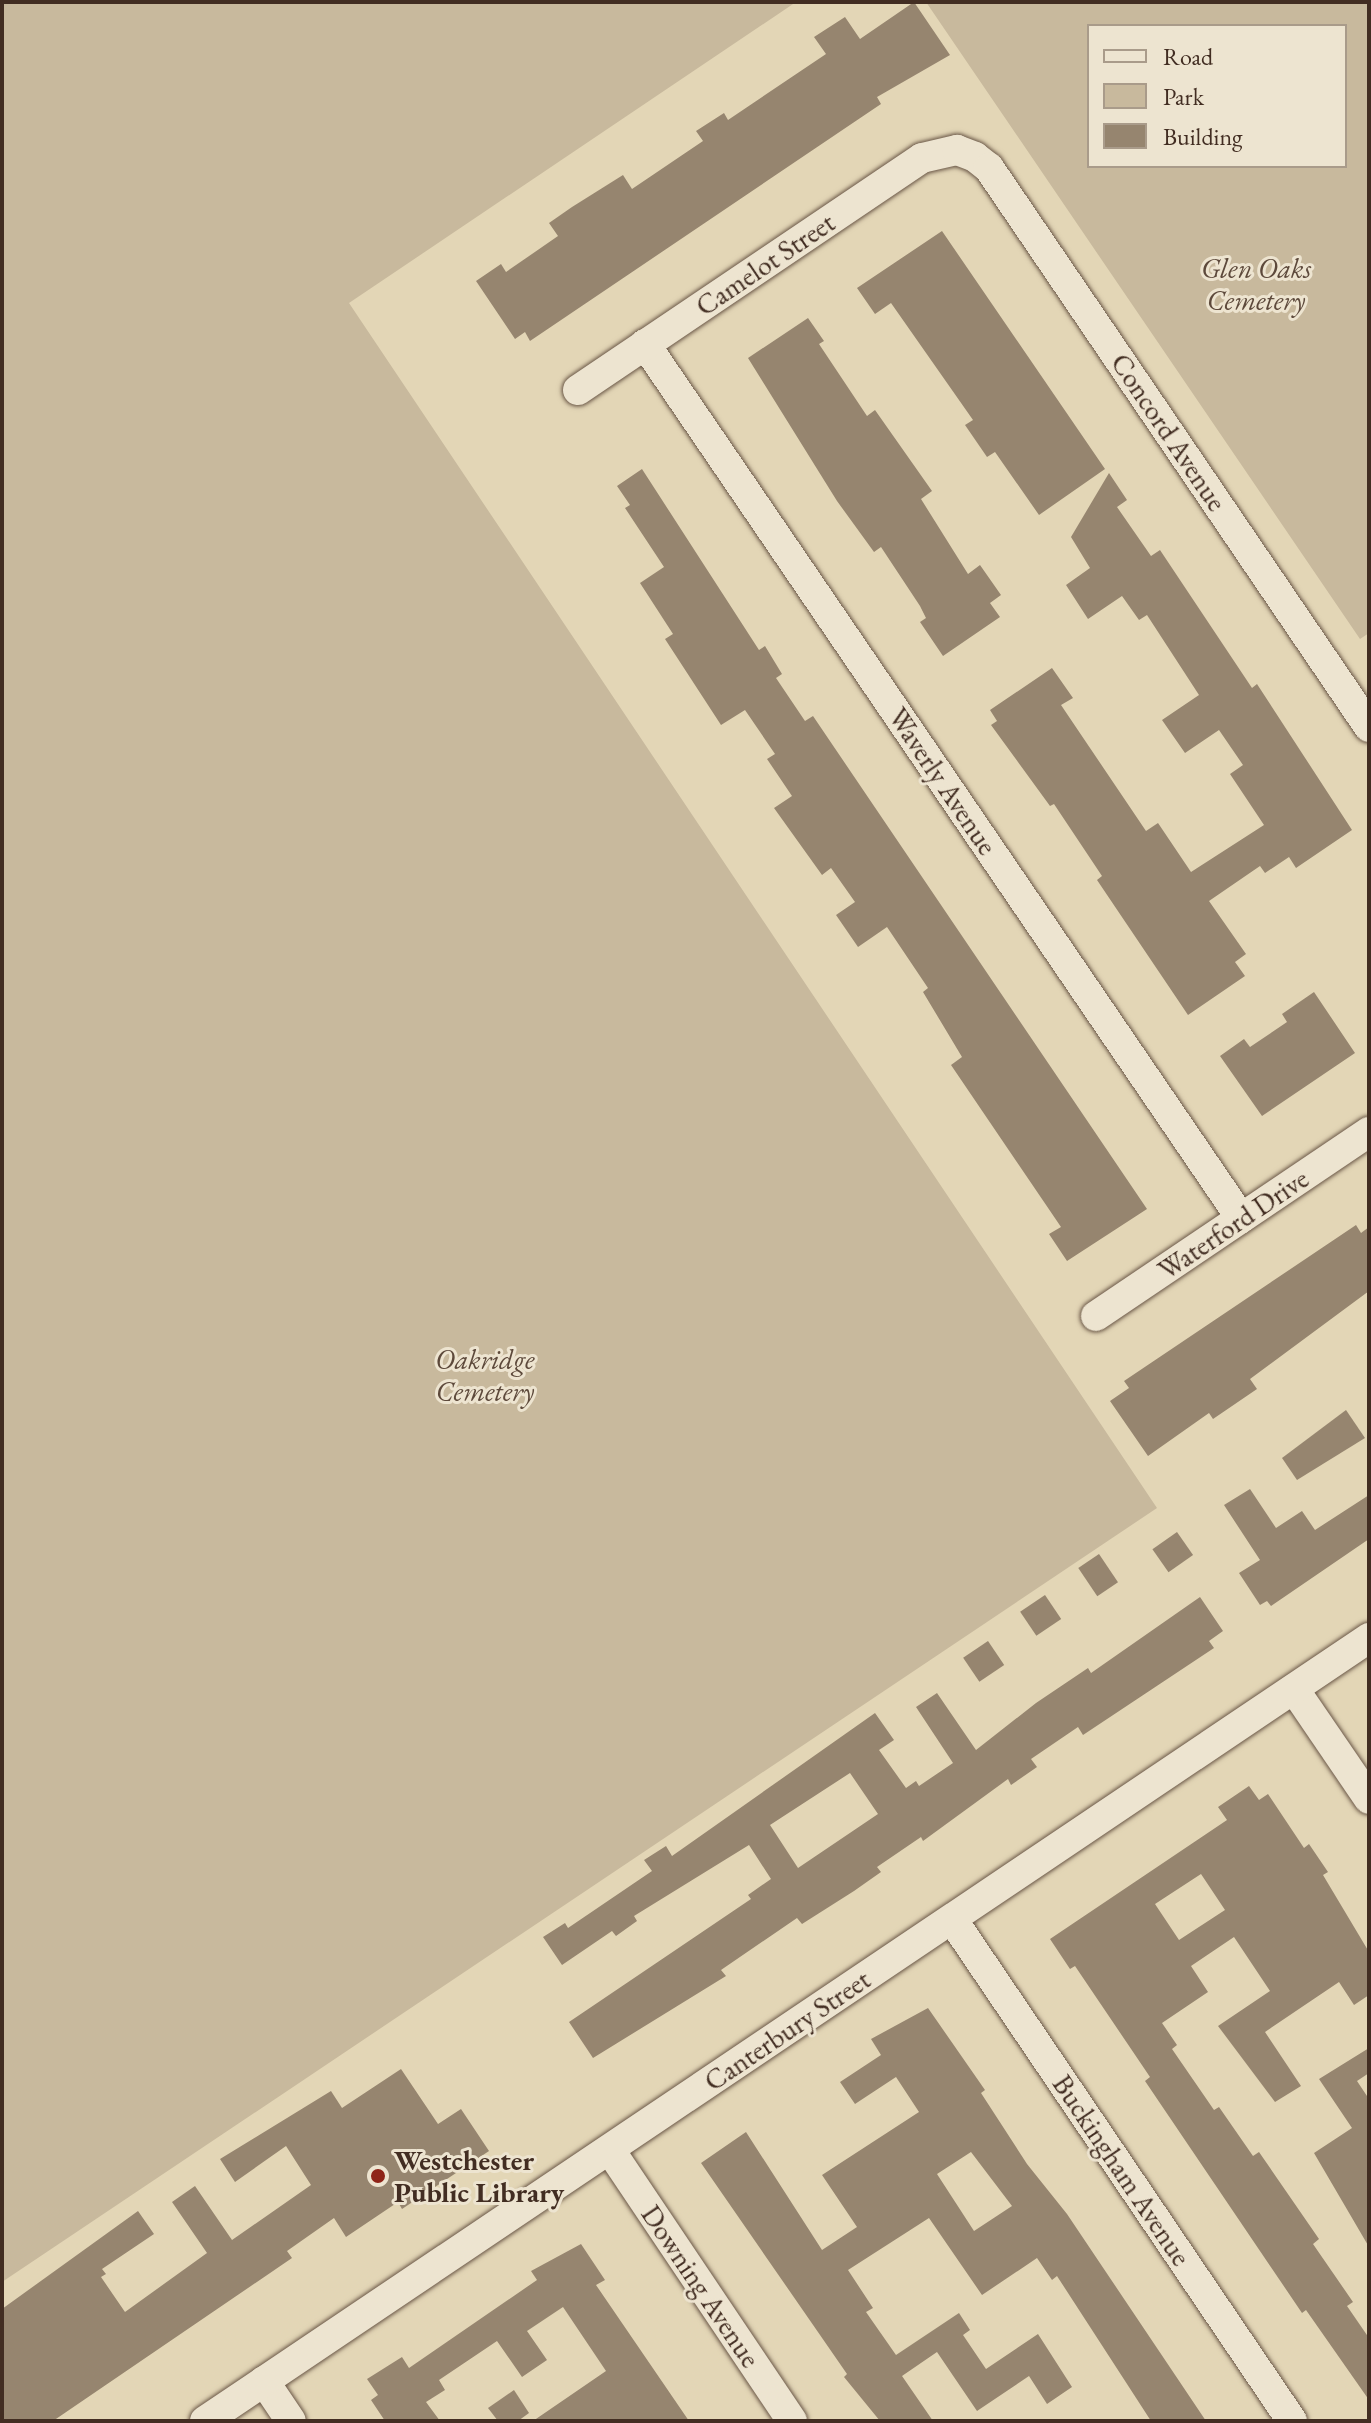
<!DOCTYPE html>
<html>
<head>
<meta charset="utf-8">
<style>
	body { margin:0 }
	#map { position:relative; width:1371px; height:2423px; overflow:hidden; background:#e3d6b6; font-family:"EB Garamond",serif }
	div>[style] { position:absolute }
	.green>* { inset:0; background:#c8b99d }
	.building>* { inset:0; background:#96856f; transform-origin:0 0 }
	.roads { filter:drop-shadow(0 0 2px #6a5747) drop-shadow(0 0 2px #6a5747) }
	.street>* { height:30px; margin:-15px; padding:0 15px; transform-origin:15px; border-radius:15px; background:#ede4d0 }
	.dots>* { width:22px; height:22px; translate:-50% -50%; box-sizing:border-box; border:4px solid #ede4d0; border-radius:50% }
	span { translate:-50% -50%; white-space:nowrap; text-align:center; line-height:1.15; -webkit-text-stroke:6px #ede4d0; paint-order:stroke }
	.street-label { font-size:28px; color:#422d22 }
	.park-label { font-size:28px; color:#5d493b; font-style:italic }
	.poi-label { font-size:28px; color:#422d22; font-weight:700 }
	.left { translate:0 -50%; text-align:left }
	.frame { position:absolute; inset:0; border:4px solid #422d22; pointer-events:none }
	.legend { position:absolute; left:1087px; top:24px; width:260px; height:144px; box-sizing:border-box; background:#ede4d0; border:2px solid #a99b8a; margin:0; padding:10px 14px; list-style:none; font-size:24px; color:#422d22 }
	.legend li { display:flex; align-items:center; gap:16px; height:40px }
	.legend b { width:40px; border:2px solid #a99b8a }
</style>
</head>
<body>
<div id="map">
	<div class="green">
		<i style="clip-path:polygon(2px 2px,796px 2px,349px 303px,1157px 1508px,2px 2282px)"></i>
		<i style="clip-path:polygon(evenodd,926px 2px,1369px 2px,1369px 633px,1360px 639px,926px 2px,1089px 26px,1345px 26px,1345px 166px,1089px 166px,1089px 26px)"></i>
	</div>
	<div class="building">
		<i style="clip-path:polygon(914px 2px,950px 55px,877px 97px,881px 104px,530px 341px,525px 332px,515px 339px,476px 281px,501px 264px,506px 272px,558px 236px,549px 223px,572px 207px,623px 175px,632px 189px,703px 141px,696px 131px,724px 113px,728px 120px,826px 54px,814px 37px,845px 17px,860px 39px)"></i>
		<i style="clip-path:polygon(942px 231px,1105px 469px,1039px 515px,995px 452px,987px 457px,965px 425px,973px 420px,891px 303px,875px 314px,857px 288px)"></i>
		<i style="clip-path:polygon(808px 318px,824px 341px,819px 344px,867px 416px,875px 410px,932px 491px,921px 499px,968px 574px,980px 565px,1001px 595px,990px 603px,1000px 617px,943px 656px,920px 622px,926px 618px,920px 606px,881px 547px,874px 552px,837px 501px,748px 358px)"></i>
		<i style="clip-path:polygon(642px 469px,759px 650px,765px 646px,782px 674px,776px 678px,805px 721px,813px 716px,1147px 1209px,1067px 1261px,1049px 1234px,1061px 1227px,951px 1065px,962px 1057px,923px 992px,928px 988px,887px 927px,858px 947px,836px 915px,855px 902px,831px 868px,822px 875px,774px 808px,792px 796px,767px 759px,775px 754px,745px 710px,721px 725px,665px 639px,673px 634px,640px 583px,664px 567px,625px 508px,630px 505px,617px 486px)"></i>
		<i style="clip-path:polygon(1109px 473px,1127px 500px,1117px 507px,1151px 556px,1160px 550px,1252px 688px,1257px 684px,1352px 830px,1296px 868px,1289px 857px,1265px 873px,1260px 866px,1209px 901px,1246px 954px,1235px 962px,1245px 976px,1188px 1015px,1097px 880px,1102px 876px,1054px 804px,1050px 806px,991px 725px,997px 721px,990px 710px,1052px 668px,1073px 698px,1061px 705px,1146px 831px,1158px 823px,1191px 872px,1264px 825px,1230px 774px,1243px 765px,1219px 730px,1185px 753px,1162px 720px,1199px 695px,1147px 615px,1139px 620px,1122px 596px,1088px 619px,1066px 585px,1090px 568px,1071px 537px)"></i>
		<i style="clip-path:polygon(1314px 992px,1355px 1053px,1262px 1116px,1220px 1056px,1244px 1039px,1250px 1047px,1287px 1022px,1282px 1014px)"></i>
		<i style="clip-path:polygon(1356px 1225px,1361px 1233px,1369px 1227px,1369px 1291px,1250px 1379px,1257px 1389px,1213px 1419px,1209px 1413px,1148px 1456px,1110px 1401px,1129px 1388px,1124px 1381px)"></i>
		<i style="clip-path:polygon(1346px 1410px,1365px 1438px,1297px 1480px,1282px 1458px)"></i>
		<i style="clip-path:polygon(1250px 1489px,1276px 1528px,1302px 1511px,1315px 1530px,1369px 1495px,1369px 1539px,1271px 1606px,1267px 1601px,1260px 1605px,1239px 1573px,1260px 1560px,1224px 1505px)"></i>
		<i style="left:1177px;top:1532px;width:28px;height:30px;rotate:55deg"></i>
		<i style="left:1099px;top:1554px;width:34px;height:25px;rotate:56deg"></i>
		<i style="left:1045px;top:1595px;width:29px;height:30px;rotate:56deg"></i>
		<i style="clip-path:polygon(evenodd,1200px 1597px,1223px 1631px,1209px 1641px,1214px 1648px,1083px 1735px,1078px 1727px,1031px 1759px,1037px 1767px,1011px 1785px,1008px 1779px,923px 1841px,921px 1837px,877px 1867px,881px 1872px,854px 1891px,802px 1924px,797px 1918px,721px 1970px,726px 1976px,593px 2058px,569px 2022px,751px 1899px,748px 1895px,771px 1879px,749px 1845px,634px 1916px,637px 1921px,616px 1936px,612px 1931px,562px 1965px,543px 1937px,565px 1923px,568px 1928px,652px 1871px,644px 1860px,666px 1846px,672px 1856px,875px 1713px,894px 1740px,879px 1750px,906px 1788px,916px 1781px,919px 1786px,953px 1763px,916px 1707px,937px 1693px,976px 1750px,1036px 1703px,1088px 1668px,1091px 1673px,1200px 1597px,850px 1773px,878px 1814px,798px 1868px,770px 1825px,850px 1773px)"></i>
		<i style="left:988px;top:1641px;width:29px;height:30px;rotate:56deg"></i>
		<i style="clip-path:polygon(evenodd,1249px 1786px,1259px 1800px,1268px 1794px,1304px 1848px,1309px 1844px,1328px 1872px,1323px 1875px,1369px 1952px,1369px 1995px,1354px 2005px,1339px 1982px,1265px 2032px,1301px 2086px,1275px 2102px,1218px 2026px,1270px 1991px,1234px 1937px,1191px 1966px,1208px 1992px,1162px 2023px,1177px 2045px,1172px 2049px,1214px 2110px,1219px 2107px,1253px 2156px,1259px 2152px,1319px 2239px,1313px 2244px,1353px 2302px,1347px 2306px,1369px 2338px,1369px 2400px,1306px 2310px,1302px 2313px,1145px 2081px,1150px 2077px,1075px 1966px,1070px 1969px,1050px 1939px,1227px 1820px,1218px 1807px,1249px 1786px,1201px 1874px,1225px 1910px,1179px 1940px,1155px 1904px,1201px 1874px)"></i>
		<i style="clip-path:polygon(evenodd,928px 2008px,985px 2090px,981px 2093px,1027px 2164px,1067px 2214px,1206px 2421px,1151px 2421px,1057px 2276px,1052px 2280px,1037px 2258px,982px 2295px,929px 2218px,848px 2270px,873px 2308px,866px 2312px,896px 2355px,959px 2313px,970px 2330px,963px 2335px,986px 2369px,1038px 2334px,1072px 2387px,1047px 2404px,1029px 2376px,977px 2411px,937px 2352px,902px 2376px,933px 2421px,880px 2421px,844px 2377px,847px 2374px,701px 2163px,746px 2132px,822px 2250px,857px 2227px,822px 2175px,919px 2112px,896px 2077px,855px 2104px,840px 2082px,881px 2055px,871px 2039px,928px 2008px,971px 2152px,1012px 2206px,974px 2231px,937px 2174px,971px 2152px)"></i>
		<i style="clip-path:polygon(1369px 2048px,1369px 2073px,1357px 2081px,1369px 2099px,1369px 2247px,1314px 2153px,1352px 2128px,1319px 2079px)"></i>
		<i style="clip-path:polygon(401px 2069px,438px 2124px,461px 2109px,489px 2151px,402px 2209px,398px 2202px,346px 2237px,334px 2218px,287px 2251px,292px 2258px,53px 2421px,2px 2421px,2px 2309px,138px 2211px,154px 2234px,102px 2269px,106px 2274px,101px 2277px,125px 2312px,207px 2253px,172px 2202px,195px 2186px,232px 2240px,311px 2185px,286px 2146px,235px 2182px,220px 2159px,331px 2091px,342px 2108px)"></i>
		<i style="clip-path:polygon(581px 2244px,605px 2280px,596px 2285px,689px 2421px,533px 2421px,606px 2371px,563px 2307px,527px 2331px,547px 2360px,522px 2377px,497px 2341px,439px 2380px,445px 2390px,426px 2402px,440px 2421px,385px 2421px,371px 2400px,378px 2395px,367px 2379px,402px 2357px,409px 2368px,537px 2280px,531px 2271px)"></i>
		<i style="clip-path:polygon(514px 2390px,529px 2413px,518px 2421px,498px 2421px,488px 2408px)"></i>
	</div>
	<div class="roads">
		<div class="street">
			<i style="left:645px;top:344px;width:1058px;rotate:55.71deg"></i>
			<i style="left:578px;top:390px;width:415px;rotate:-34deg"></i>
			<i style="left:922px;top:158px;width:36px;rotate:-13deg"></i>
			<i style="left:957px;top:150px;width:19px;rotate:21deg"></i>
			<i style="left:975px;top:157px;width:18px;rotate:38deg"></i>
			<i style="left:989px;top:168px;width:676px;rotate:55.79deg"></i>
			<i style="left:1096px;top:1316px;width:329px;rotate:-34deg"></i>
			<i style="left:1294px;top:1689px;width:133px;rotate:55.7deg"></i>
			<i style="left:952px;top:1919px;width:606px;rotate:55.89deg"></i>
			<i style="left:610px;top:2150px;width:326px;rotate:56.1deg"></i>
			<i style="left:264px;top:2381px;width:48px;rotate:56deg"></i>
			<i style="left:205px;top:2421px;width:1403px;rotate:-33.93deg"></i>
		</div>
	</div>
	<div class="dots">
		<i style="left:378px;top:2176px;background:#8f2418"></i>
	</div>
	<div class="street-label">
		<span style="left:765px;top:264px;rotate:-34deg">Camelot Street</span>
		<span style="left:1169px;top:432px;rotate:56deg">Concord Avenue</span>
		<span style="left:943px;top:781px;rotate:56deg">Waverly Avenue</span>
		<span style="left:1233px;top:1224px;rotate:-34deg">Waterford Drive</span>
		<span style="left:787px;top:2030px;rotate:-34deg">Canterbury Street</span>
		<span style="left:1122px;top:2170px;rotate:56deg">Buckingham Avenue</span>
		<span style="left:701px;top:2286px;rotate:56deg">Downing Avenue</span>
	</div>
	<div class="park-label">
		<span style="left:1256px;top:284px">Glen Oaks<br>Cemetery</span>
		<span style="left:485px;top:1375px">Oakridge<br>Cemetery</span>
	</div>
	<div class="poi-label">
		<span class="left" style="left:394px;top:2176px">Westchester<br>Public Library</span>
	</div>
	<div class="frame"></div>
	<ul class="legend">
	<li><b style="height:10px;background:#ede4d0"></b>Road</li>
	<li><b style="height:22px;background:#c8b99d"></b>Park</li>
	<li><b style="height:22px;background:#96856f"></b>Building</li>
	</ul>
</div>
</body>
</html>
